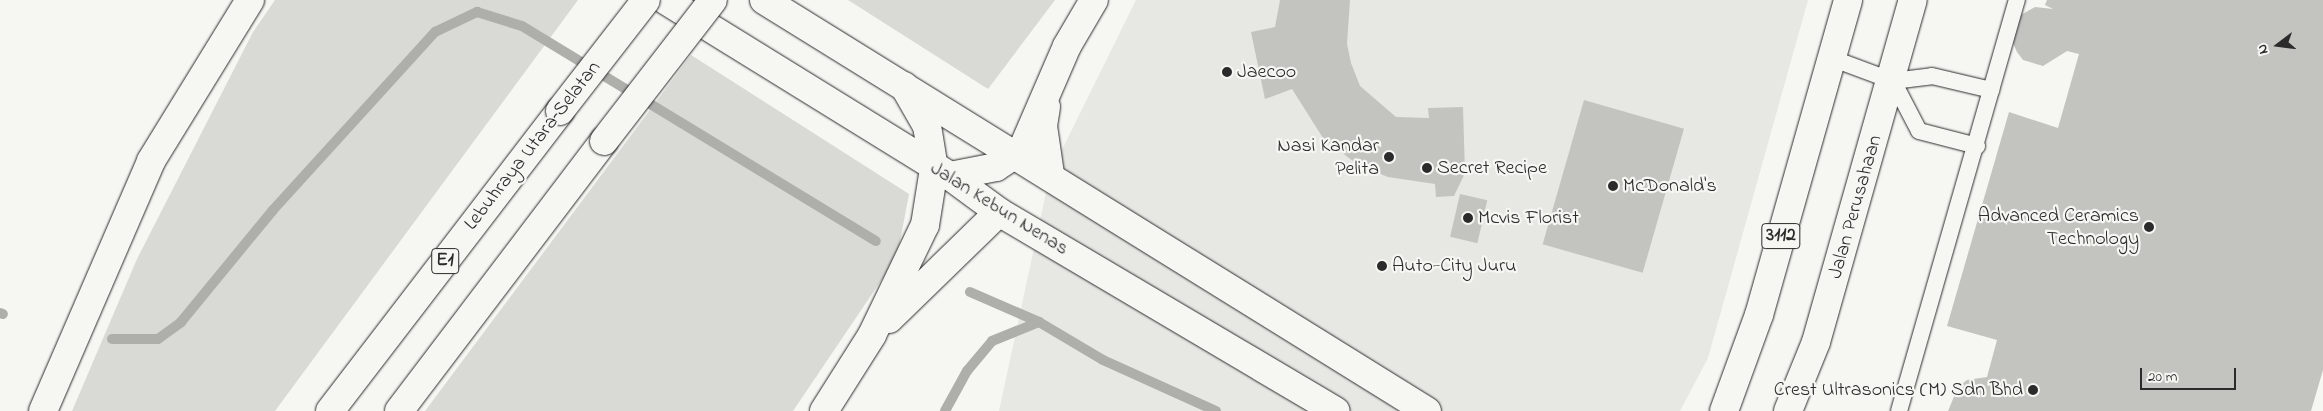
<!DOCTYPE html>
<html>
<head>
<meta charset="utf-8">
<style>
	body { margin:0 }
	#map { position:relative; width:2323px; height:411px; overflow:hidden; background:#f6f6f2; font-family:"Indie Flower",sans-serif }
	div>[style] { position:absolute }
	.built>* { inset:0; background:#e7e7e3 }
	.green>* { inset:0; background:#d9d9d5 }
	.stream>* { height:10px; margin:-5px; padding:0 5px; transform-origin:5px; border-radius:5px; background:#aeaeab }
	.building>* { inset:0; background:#c3c3c0; transform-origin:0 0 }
	.roads { filter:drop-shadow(0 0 1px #2b2b2b) drop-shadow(0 0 1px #2b2b2b) }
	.lane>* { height:16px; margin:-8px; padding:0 8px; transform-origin:8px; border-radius:8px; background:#f6f6f2 }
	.primary>* { height:28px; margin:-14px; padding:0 14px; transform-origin:14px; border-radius:14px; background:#f6f6f2 }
	.highway>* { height:28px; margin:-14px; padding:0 14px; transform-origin:14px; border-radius:14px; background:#f6f6f2 }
	.bridges { filter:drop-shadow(0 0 1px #2b2b2b) drop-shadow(0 0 1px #2b2b2b) }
	.highway-bridge>* { height:28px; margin:-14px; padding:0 14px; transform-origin:14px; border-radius:14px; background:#f6f6f2 }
	.dots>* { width:14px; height:14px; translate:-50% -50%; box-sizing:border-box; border:2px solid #f6f6f2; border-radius:50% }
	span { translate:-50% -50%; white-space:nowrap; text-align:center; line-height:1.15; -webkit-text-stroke:4.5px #f6f6f2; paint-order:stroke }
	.shield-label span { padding:1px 4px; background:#f6f6f2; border:1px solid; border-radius:4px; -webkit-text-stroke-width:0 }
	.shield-label { font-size:19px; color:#2b2b2b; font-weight:700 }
	.poi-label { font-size:20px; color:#2b2b2b }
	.left { translate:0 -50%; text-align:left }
	.right { translate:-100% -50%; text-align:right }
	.street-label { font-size:20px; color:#2b2b2b }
	.north { position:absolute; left:2253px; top:20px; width:50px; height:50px; -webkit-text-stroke:4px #f6f6f2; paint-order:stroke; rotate:255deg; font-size:14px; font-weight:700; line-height:20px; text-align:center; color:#2b2b2b }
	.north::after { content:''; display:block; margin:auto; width:18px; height:22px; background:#2b2b2b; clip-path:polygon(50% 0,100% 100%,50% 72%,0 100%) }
	.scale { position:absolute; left:2140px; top:368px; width:96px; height:22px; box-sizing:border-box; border:2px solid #2b2b2b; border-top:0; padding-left:6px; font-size:15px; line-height:18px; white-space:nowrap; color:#2b2b2b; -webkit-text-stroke:4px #f6f6f2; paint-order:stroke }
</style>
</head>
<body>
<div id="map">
	<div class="built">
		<i style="clip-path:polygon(1136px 0,1808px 0,1708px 358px,1680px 411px,999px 411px,1050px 174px)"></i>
	</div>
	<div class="green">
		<i style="clip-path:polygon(275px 0,578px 0,275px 411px,72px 411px,137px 259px,253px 32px)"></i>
		<i style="clip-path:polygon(848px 0,1055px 0,988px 89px)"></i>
		<i style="clip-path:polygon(691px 55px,909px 194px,897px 257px,793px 411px,425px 411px)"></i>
	</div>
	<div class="stream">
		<i style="left:970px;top:292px;width:75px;rotate:23.5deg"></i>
		<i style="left:0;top:313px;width:3px;rotate:18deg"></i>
		<i style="left:112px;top:339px;width:46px"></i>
		<i style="left:158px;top:339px;width:29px;rotate:-36deg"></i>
		<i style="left:181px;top:322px;width:145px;rotate:-50.6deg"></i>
		<i style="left:273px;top:210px;width:241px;rotate:-47.7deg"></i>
		<i style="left:435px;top:32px;width:47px;rotate:-25.5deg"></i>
		<i style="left:477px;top:12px;width:47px;rotate:17.3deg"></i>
		<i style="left:522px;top:26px;width:414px;rotate:31.3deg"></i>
		<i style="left:945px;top:411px;width:46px;rotate:-61.2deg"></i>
		<i style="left:967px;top:371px;width:39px;rotate:-50deg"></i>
		<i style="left:992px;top:341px;width:51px;rotate:-22deg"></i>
		<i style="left:1039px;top:322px;width:74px;rotate:30.7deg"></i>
		<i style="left:1103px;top:360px;width:124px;rotate:24.3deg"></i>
	</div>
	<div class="building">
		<i style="clip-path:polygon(1280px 0,1350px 0,1347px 44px,1351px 63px,1360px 86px,1396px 117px,1429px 118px,1428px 108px,1463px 107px,1465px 173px,1454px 196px,1436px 197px,1435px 184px,1388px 177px,1358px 165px,1323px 138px,1292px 89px,1265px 99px,1251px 32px,1275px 27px)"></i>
		<i style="clip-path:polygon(2047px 0,2323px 0,2323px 370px,2311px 411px,1948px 411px,1958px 387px,1967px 380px,1987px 377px,1997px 340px,1947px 326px,2009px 112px,2058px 128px,2079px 54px,2067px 51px,2043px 66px,2023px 60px,2017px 52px,2013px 43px,2019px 16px,2035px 7px,2053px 9px,2045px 5px)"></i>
		<i style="left:1584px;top:100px;width:104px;height:150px;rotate:16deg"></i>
		<i style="left:1460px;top:194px;width:28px;height:44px;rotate:13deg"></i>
	</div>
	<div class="roads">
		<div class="lane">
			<i style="left:1831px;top:58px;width:66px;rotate:20.4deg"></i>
			<i style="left:1893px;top:81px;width:39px;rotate:-7deg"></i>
			<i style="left:1932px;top:76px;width:61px;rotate:13.3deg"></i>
			<i style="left:1893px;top:81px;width:56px;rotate:62.5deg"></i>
			<i style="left:1919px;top:131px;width:60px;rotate:14.5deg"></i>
			<i style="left:1899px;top:411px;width:428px;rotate:-74deg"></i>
		</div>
		<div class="primary">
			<i style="left:665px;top:0;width:335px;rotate:31.7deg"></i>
			<i style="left:950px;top:176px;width:61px;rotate:36.3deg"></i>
			<i style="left:999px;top:212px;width:391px;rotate:30.6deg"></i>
			<i style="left:764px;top:0;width:780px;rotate:31.8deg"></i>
			<i style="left:1724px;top:411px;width:102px;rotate:-70deg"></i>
			<i style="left:1759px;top:315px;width:327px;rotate:-74.2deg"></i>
			<i style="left:1788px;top:411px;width:74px;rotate:-67.9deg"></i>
			<i style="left:1816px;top:342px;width:355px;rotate:-74.2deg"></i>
		</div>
		<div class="highway">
			<i style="left:1046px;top:107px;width:19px;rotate:99deg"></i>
			<i style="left:1043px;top:126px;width:49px;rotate:81.7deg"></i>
			<i style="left:950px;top:176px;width:47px;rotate:-11.1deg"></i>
			<i style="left:996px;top:167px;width:31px;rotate:-33deg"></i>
			<i style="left:1022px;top:150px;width:113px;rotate:-66.6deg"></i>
			<i style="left:1067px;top:46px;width:53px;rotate:-59.6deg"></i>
			<i style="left:889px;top:319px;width:153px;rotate:-44.2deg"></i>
			<i style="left:43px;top:411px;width:272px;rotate:-66.6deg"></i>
			<i style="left:151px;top:161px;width:189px;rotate:-58.4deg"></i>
			<i style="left:330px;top:411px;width:378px;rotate:-52.5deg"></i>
			<i style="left:399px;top:411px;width:339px;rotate:-52.8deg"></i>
			<i style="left:824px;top:411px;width:90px;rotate:-57.7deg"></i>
			<i style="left:872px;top:335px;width:122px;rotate:-64.3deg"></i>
			<i style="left:925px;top:225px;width:57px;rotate:-80.9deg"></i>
			<i style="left:934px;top:169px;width:44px;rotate:-99.2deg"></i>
			<i style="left:927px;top:126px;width:46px;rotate:-119.9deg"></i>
		</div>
	</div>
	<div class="bridges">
		<div class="highway-bridge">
			<i style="left:560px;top:111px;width:140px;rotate:-52.2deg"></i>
			<i style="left:604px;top:141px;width:178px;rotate:-52.3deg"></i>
		</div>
	</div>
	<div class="dots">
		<i style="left:1227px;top:72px;background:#2b2b2b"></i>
		<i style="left:1389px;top:157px;background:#2b2b2b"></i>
		<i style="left:1427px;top:168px;background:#2b2b2b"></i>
		<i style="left:1613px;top:186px;background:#2b2b2b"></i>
		<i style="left:1468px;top:218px;background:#2b2b2b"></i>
		<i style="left:2149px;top:227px;background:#2b2b2b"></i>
		<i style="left:1382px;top:266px;background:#2b2b2b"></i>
		<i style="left:2033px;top:390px;background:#2b2b2b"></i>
	</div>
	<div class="shield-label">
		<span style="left:1781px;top:236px">3112</span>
		<span style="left:445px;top:261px">E1</span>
	</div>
	<div class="poi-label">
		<span class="left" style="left:1237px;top:72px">Jaecoo</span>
		<span class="right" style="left:1379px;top:158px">Nasi Kandar<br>Pelita</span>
		<span class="left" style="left:1437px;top:168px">Secret Recipe</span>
		<span class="left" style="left:1623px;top:186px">McDonald's</span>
		<span class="right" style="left:2139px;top:228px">Advanced Ceramics<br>Technology</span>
		<span class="left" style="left:1478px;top:218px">Mcvis Florist</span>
		<span class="left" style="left:1392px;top:266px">Auto-City Juru</span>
		<span class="right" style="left:2023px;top:390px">Crest Ultrasonics (M) Sdn Bhd</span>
	</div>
	<div class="street-label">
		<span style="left:533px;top:146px;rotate:-52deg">Lebuhraya Utara–Selatan</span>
		<span style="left:1856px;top:207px;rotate:-74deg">Jalan Perusahaan</span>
		<span style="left:999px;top:209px;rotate:32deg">Jalan Kebun Nenas</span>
	</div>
	<div class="north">N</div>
	<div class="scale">20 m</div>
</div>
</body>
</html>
